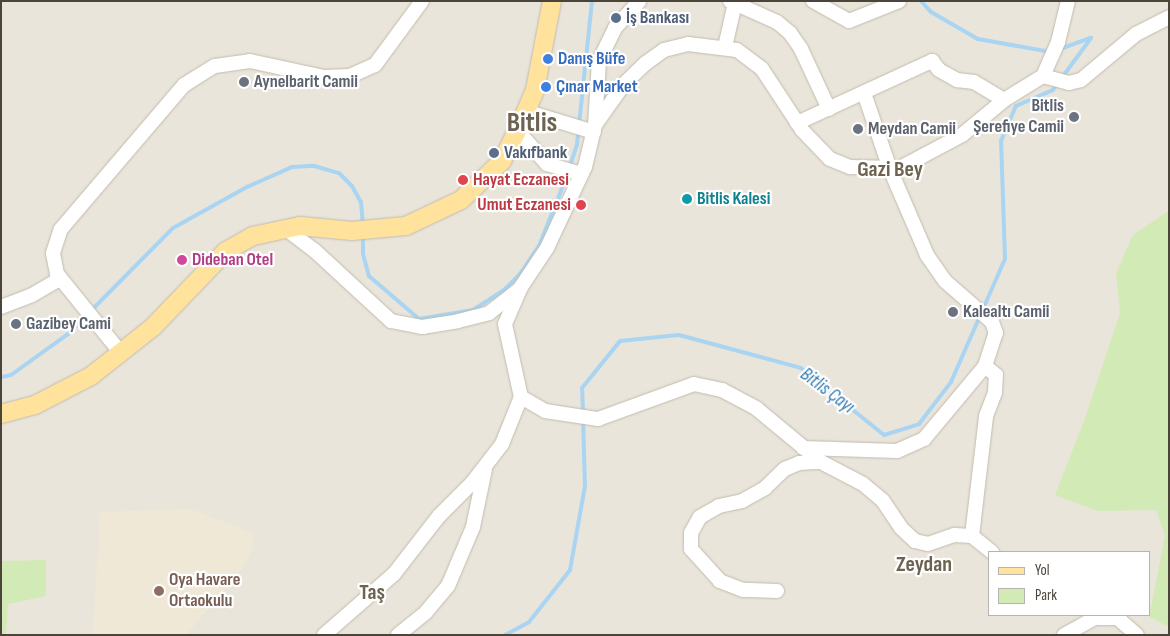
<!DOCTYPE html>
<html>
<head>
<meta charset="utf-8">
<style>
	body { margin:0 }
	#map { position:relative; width:1170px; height:636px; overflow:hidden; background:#f6f3ec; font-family:"Sofia Sans Condensed",sans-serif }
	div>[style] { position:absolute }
	.residential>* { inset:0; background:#eae5da }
	.education>* { inset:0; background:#efe8d6 }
	.green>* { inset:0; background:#d2eab5 }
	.stream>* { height:4px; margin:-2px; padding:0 2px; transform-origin:2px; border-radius:2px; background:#a9d4f2 }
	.roads { filter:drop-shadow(0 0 1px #c2bbae) drop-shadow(0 0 1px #c2bbae) }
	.minor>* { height:14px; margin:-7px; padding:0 7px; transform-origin:7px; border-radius:7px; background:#fff }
	.major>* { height:18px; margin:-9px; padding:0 9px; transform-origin:9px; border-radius:9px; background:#ffe39c }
	.dots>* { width:14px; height:14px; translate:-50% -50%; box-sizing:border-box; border:2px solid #fff; border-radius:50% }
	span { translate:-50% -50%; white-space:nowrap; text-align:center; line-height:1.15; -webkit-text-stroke:4.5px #fff; paint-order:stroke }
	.service-label { font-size:18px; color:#4e5e75; font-weight:700 }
	.left { translate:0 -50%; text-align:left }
	.shop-label { font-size:18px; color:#366cbe; font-weight:700 }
	.worship-label { font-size:18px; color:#5b616d; font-weight:700 }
	.right { translate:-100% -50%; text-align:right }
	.health-label { font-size:18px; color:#be3a42; font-weight:700 }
	.culture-label { font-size:18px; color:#0d838f; font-weight:700 }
	.hotel-label { font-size:18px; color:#b23c85; font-weight:700 }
	.education-label { font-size:18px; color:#785e54; font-weight:700 }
	.water-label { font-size:19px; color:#2e7ab2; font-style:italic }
	.district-label { font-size:22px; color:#6e6250; font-weight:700 }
	.town-label { font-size:28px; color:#6e6250; font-weight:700 }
	.frame { position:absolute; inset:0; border:2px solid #4b4439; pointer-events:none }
	.legend { position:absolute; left:988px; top:551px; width:162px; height:65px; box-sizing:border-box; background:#fff; border:1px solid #b7b4b0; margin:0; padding:6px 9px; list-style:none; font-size:15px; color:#4b4439 }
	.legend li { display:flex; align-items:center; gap:10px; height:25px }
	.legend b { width:25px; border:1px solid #b7b4b0 }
</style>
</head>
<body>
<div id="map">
	<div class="residential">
		<i style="clip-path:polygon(evenodd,1px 1px,1169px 1px,1169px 635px,1px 635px,1px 1px,989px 552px,1149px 552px,1149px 615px,989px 615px,989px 552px)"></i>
	</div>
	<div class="education">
		<i style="clip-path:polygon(190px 509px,253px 533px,253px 548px,244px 566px,186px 635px,93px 635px,100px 512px)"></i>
	</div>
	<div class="green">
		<i style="clip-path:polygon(1167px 212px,1169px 214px,1169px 627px,1149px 617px,1165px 536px,1156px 510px,1098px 511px,1055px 495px,1084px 421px,1120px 313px,1116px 273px,1133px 235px)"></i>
		<i style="clip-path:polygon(46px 560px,46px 596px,8px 604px,6px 635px,1px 635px,1px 561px)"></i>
	</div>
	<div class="stream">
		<i style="left:921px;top:1px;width:15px;rotate:48deg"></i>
		<i style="left:931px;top:12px;width:54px;rotate:29.9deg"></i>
		<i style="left:978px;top:39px;width:74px;rotate:10.1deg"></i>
		<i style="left:1060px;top:49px;width:33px;rotate:-20deg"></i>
		<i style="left:1061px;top:79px;width:51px;rotate:-53.8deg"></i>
		<i style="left:570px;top:166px;width:23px;rotate:-72deg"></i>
		<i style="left:577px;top:144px;width:144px;rotate:-84deg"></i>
		<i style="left:363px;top:234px;width:20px;rotate:90deg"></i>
		<i style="left:363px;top:254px;width:23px;rotate:75deg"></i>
		<i style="left:369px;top:276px;width:66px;rotate:40.7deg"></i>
		<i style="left:419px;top:319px;width:55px;rotate:-9.5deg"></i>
		<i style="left:473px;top:310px;width:37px;rotate:-33deg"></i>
		<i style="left:504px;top:290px;width:23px;rotate:-45deg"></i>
		<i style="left:520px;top:274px;width:34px;rotate:-56deg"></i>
		<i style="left:539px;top:246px;width:79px;rotate:-68.3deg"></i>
		<i style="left:1px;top:377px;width:10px;rotate:-11deg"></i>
		<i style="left:11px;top:375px;width:70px;rotate:-35.7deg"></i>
		<i style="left:68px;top:334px;width:149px;rotate:-45.3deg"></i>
		<i style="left:173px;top:228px;width:85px;rotate:-29deg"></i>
		<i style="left:247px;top:187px;width:49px;rotate:-24deg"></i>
		<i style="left:292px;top:167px;width:22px;rotate:-3deg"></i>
		<i style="left:314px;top:166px;width:26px;rotate:16deg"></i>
		<i style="left:339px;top:173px;width:18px;rotate:45deg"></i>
		<i style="left:352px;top:186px;width:18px;rotate:61deg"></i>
		<i style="left:361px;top:202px;width:23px;rotate:85deg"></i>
		<i style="left:583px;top:413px;width:25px;rotate:-92deg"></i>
		<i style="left:582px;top:388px;width:60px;rotate:-51deg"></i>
		<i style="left:620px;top:341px;width:59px;rotate:-5.8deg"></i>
		<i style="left:679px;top:335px;width:126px;rotate:15.1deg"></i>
		<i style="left:801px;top:368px;width:107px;rotate:38.9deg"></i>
		<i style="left:884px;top:435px;width:37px;rotate:-17deg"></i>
		<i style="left:919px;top:424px;width:53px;rotate:-52.7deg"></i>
		<i style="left:951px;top:382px;width:134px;rotate:-66.3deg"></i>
		<i style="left:1005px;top:259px;width:118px;rotate:-91.9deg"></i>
		<i style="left:1001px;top:141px;width:38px;rotate:-67deg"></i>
		<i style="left:1016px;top:106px;width:40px;rotate:-23.4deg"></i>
		<i style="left:1053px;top:90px;width:7px;rotate:-56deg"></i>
		<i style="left:505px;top:635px;width:27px;rotate:-28deg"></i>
		<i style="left:529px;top:622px;width:66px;rotate:-51.7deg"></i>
		<i style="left:570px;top:570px;width:85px;rotate:-79.9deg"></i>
		<i style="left:585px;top:486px;width:66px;rotate:-91.7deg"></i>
	</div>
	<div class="roads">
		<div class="minor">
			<i style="left:730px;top:1px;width:51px;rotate:24.1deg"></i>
			<i style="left:777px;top:22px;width:17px;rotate:40deg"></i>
			<i style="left:790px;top:33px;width:19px;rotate:55deg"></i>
			<i style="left:801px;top:49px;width:66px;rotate:65deg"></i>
			<i style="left:813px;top:1px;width:41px;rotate:29.1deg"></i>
			<i style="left:849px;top:21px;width:54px;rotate:-21.8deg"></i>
			<i style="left:725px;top:47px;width:45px;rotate:-77.2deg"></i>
			<i style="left:1043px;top:76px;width:27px;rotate:15deg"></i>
			<i style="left:1069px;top:83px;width:12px;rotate:-14deg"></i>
			<i style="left:1081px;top:80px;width:72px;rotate:-39.9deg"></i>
			<i style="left:1136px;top:34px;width:37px;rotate:-27deg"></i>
			<i style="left:525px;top:111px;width:72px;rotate:16.9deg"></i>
			<i style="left:797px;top:123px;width:149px;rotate:-24.7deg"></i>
			<i style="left:932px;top:61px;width:11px;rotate:52deg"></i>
			<i style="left:939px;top:70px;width:21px;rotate:29deg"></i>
			<i style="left:957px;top:80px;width:17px;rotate:7deg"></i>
			<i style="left:974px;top:82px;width:35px;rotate:31deg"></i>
			<i style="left:595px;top:125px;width:64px;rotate:-86.4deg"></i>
			<i style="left:599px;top:61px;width:37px;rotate:-64deg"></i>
			<i style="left:615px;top:28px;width:36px;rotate:-48deg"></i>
			<i style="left:518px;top:131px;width:44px;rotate:48.7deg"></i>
			<i style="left:547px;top:164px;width:36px;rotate:16deg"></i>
			<i style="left:286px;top:229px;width:35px;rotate:37deg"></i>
			<i style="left:314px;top:250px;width:105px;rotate:42.7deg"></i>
			<i style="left:391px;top:321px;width:32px;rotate:11deg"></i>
			<i style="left:422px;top:327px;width:36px;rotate:-9deg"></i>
			<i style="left:458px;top:321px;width:32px;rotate:-14deg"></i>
			<i style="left:489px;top:313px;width:39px;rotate:-38deg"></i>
			<i style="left:1px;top:307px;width:33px;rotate:-21deg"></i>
			<i style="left:32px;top:295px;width:32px;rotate:-30deg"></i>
			<i style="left:121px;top:353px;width:102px;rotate:-129deg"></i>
			<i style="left:57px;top:274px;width:21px;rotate:-101deg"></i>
			<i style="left:53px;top:253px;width:25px;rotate:-72deg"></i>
			<i style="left:61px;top:229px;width:189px;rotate:-49.5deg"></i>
			<i style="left:184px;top:85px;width:36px;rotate:-32deg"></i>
			<i style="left:215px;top:66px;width:35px;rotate:-8deg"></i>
			<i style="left:250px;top:61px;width:76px;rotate:12.2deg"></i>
			<i style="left:324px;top:77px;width:26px;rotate:-2deg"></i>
			<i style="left:350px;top:76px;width:27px;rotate:-24deg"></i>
			<i style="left:375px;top:65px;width:79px;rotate:-53.7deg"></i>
			<i style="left:521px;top:397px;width:28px;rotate:30deg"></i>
			<i style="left:545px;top:411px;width:54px;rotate:8.6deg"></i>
			<i style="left:598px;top:419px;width:102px;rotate:-20deg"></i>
			<i style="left:694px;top:384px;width:29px;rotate:12deg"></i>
			<i style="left:722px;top:390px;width:40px;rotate:28deg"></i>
			<i style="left:757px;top:409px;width:83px;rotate:39.6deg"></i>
			<i style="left:821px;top:462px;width:47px;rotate:27.6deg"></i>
			<i style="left:863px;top:484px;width:26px;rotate:40deg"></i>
			<i style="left:883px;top:501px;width:32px;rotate:56deg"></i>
			<i style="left:901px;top:528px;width:19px;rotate:43deg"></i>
			<i style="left:915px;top:541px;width:13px;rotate:13deg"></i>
			<i style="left:928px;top:544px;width:28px;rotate:-19deg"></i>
			<i style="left:954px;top:535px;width:18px;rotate:3deg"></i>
			<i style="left:972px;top:536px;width:26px;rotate:39deg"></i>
			<i style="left:803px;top:448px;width:94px;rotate:1.8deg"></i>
			<i style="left:897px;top:451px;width:30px;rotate:-24deg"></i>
			<i style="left:924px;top:439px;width:95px;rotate:-50.1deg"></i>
			<i style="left:985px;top:366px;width:35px;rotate:-72deg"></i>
			<i style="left:996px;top:333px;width:12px;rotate:-110deg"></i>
			<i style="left:992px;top:322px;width:62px;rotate:-138.9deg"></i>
			<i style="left:945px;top:281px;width:32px;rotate:-125deg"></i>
			<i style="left:927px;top:255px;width:94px;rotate:-113.3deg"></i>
			<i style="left:890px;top:169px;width:80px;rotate:-108.9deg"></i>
			<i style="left:972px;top:536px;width:121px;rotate:-83.3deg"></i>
			<i style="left:986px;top:416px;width:25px;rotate:-69deg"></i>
			<i style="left:995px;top:393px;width:18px;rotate:-87deg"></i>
			<i style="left:996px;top:375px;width:14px;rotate:-141deg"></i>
			<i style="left:777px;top:591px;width:34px;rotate:-178deg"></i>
			<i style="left:743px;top:590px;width:25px;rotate:-159deg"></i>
			<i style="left:720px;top:581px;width:43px;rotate:-132.2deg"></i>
			<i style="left:691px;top:549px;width:16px;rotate:-90deg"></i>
			<i style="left:691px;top:533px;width:18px;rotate:-61deg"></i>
			<i style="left:700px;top:517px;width:22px;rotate:-30deg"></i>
			<i style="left:719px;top:506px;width:24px;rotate:-12deg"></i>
			<i style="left:742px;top:501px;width:26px;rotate:-29deg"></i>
			<i style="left:765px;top:488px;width:28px;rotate:-44deg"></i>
			<i style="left:785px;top:469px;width:15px;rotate:-23deg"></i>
			<i style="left:799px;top:463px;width:22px;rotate:-3deg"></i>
			<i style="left:1114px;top:615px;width:30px;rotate:41deg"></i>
			<i style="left:324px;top:635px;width:93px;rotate:-41.1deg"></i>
			<i style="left:394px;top:574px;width:73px;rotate:-52.2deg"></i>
			<i style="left:439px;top:516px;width:47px;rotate:-45deg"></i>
			<i style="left:472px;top:483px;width:49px;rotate:-52.4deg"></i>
			<i style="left:502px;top:444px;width:51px;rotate:-68deg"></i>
			<i style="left:521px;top:397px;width:75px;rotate:-102.4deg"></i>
			<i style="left:505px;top:324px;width:40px;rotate:-66.6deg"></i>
			<i style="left:521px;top:287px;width:47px;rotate:-56.3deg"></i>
			<i style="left:547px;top:248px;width:89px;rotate:-64.9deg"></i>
			<i style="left:585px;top:167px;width:43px;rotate:-76.6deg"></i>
			<i style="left:595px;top:125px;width:50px;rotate:-54.7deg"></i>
			<i style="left:624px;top:84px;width:30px;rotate:-44deg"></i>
			<i style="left:646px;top:63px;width:22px;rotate:-36deg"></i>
			<i style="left:664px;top:50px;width:25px;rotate:-14deg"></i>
			<i style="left:688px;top:44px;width:49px;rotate:7deg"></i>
			<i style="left:737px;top:50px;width:31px;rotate:37deg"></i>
			<i style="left:762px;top:69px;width:73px;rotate:56.7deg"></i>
			<i style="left:802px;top:130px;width:40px;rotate:46deg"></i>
			<i style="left:830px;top:159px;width:22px;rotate:22deg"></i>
			<i style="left:850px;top:167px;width:50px;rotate:1.1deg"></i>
			<i style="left:900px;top:168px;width:70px;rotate:-28deg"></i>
			<i style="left:962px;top:135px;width:55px;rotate:-39.8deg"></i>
			<i style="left:1004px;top:100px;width:46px;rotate:-31.6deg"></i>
			<i style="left:1043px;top:76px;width:37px;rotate:-66deg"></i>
			<i style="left:1058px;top:42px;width:42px;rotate:-76.3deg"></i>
			<i style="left:398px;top:635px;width:36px;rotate:-39deg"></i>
			<i style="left:426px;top:612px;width:34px;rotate:-50deg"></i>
			<i style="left:448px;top:586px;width:64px;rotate:-67deg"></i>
			<i style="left:473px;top:527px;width:59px;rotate:-78.3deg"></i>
			<i style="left:1064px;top:635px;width:35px;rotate:-29deg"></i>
			<i style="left:1095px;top:618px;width:25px"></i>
		</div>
		<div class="major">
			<i style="left:1px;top:414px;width:35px;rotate:-15deg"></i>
			<i style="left:35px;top:405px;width:63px;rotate:-27.4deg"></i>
			<i style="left:91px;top:376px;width:79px;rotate:-38.3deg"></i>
			<i style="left:153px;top:327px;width:105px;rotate:-46.2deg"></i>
			<i style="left:226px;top:251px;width:31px;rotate:-29deg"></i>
			<i style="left:253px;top:236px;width:48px;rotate:-12deg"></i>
			<i style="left:300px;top:226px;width:52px;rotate:5.5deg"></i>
			<i style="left:352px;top:231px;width:54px;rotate:-5.3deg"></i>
			<i style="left:406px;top:226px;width:61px;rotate:-25.3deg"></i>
			<i style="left:461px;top:200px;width:57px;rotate:-43.6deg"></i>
			<i style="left:502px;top:161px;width:42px;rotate:-63.4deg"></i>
			<i style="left:521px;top:123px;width:36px;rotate:-67deg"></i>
			<i style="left:535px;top:90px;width:91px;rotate:-79.2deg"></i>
		</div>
	</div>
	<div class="dots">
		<i style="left:616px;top:18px;background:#5c6f8a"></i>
		<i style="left:548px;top:59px;background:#3f7fe0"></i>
		<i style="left:244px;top:82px;background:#6b7280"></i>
		<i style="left:546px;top:87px;background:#3f7fe0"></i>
		<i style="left:1074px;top:117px;background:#6b7280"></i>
		<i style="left:858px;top:129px;background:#6b7280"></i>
		<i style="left:494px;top:153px;background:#5c6f8a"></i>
		<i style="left:463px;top:180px;background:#e0444e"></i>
		<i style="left:687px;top:199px;background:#0f9aa8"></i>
		<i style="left:581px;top:205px;background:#e0444e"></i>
		<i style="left:182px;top:260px;background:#d1479c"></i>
		<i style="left:953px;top:312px;background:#6b7280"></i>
		<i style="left:16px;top:324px;background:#6b7280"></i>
		<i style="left:159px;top:591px;background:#8d6e63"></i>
	</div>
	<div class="service-label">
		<span class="left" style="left:626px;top:18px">İş Bankası</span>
		<span class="left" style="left:504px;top:153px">Vakıfbank</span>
	</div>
	<div class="shop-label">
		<span class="left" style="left:558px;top:59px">Danış Büfe</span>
		<span class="left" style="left:556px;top:87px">Çınar Market</span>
	</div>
	<div class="worship-label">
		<span class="left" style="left:254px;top:82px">Aynelbarit Camii</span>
		<span class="right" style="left:1064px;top:117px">Bitlis<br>Şerefiye Camii</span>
		<span class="left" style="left:868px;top:129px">Meydan Camii</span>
		<span class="left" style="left:963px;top:312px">Kalealtı Camii</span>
		<span class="left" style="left:26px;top:324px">Gazibey Cami</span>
	</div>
	<div class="health-label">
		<span class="left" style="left:473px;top:180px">Hayat Eczanesi</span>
		<span class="right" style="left:571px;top:205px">Umut Eczanesi</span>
	</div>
	<div class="culture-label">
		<span class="left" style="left:697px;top:199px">Bitlis Kalesi</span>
	</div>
	<div class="hotel-label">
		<span class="left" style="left:192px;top:260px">Dideban Otel</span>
	</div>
	<div class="education-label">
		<span class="left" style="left:169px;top:591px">Oya Havare<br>Ortaokulu</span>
	</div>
	<div class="water-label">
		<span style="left:827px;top:391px;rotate:37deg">Bitlis Çayı</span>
	</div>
	<div class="district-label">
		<span style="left:890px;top:170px">Gazi Bey</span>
		<span style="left:924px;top:565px">Zeydan</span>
		<span style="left:372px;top:593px">Taş</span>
	</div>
	<div class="town-label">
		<span style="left:532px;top:123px">Bitlis</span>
	</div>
	<div class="frame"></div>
	<ul class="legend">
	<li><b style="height:6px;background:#ffe39c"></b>Yol</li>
	<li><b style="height:14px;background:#d2eab5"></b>Park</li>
	</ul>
</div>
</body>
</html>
